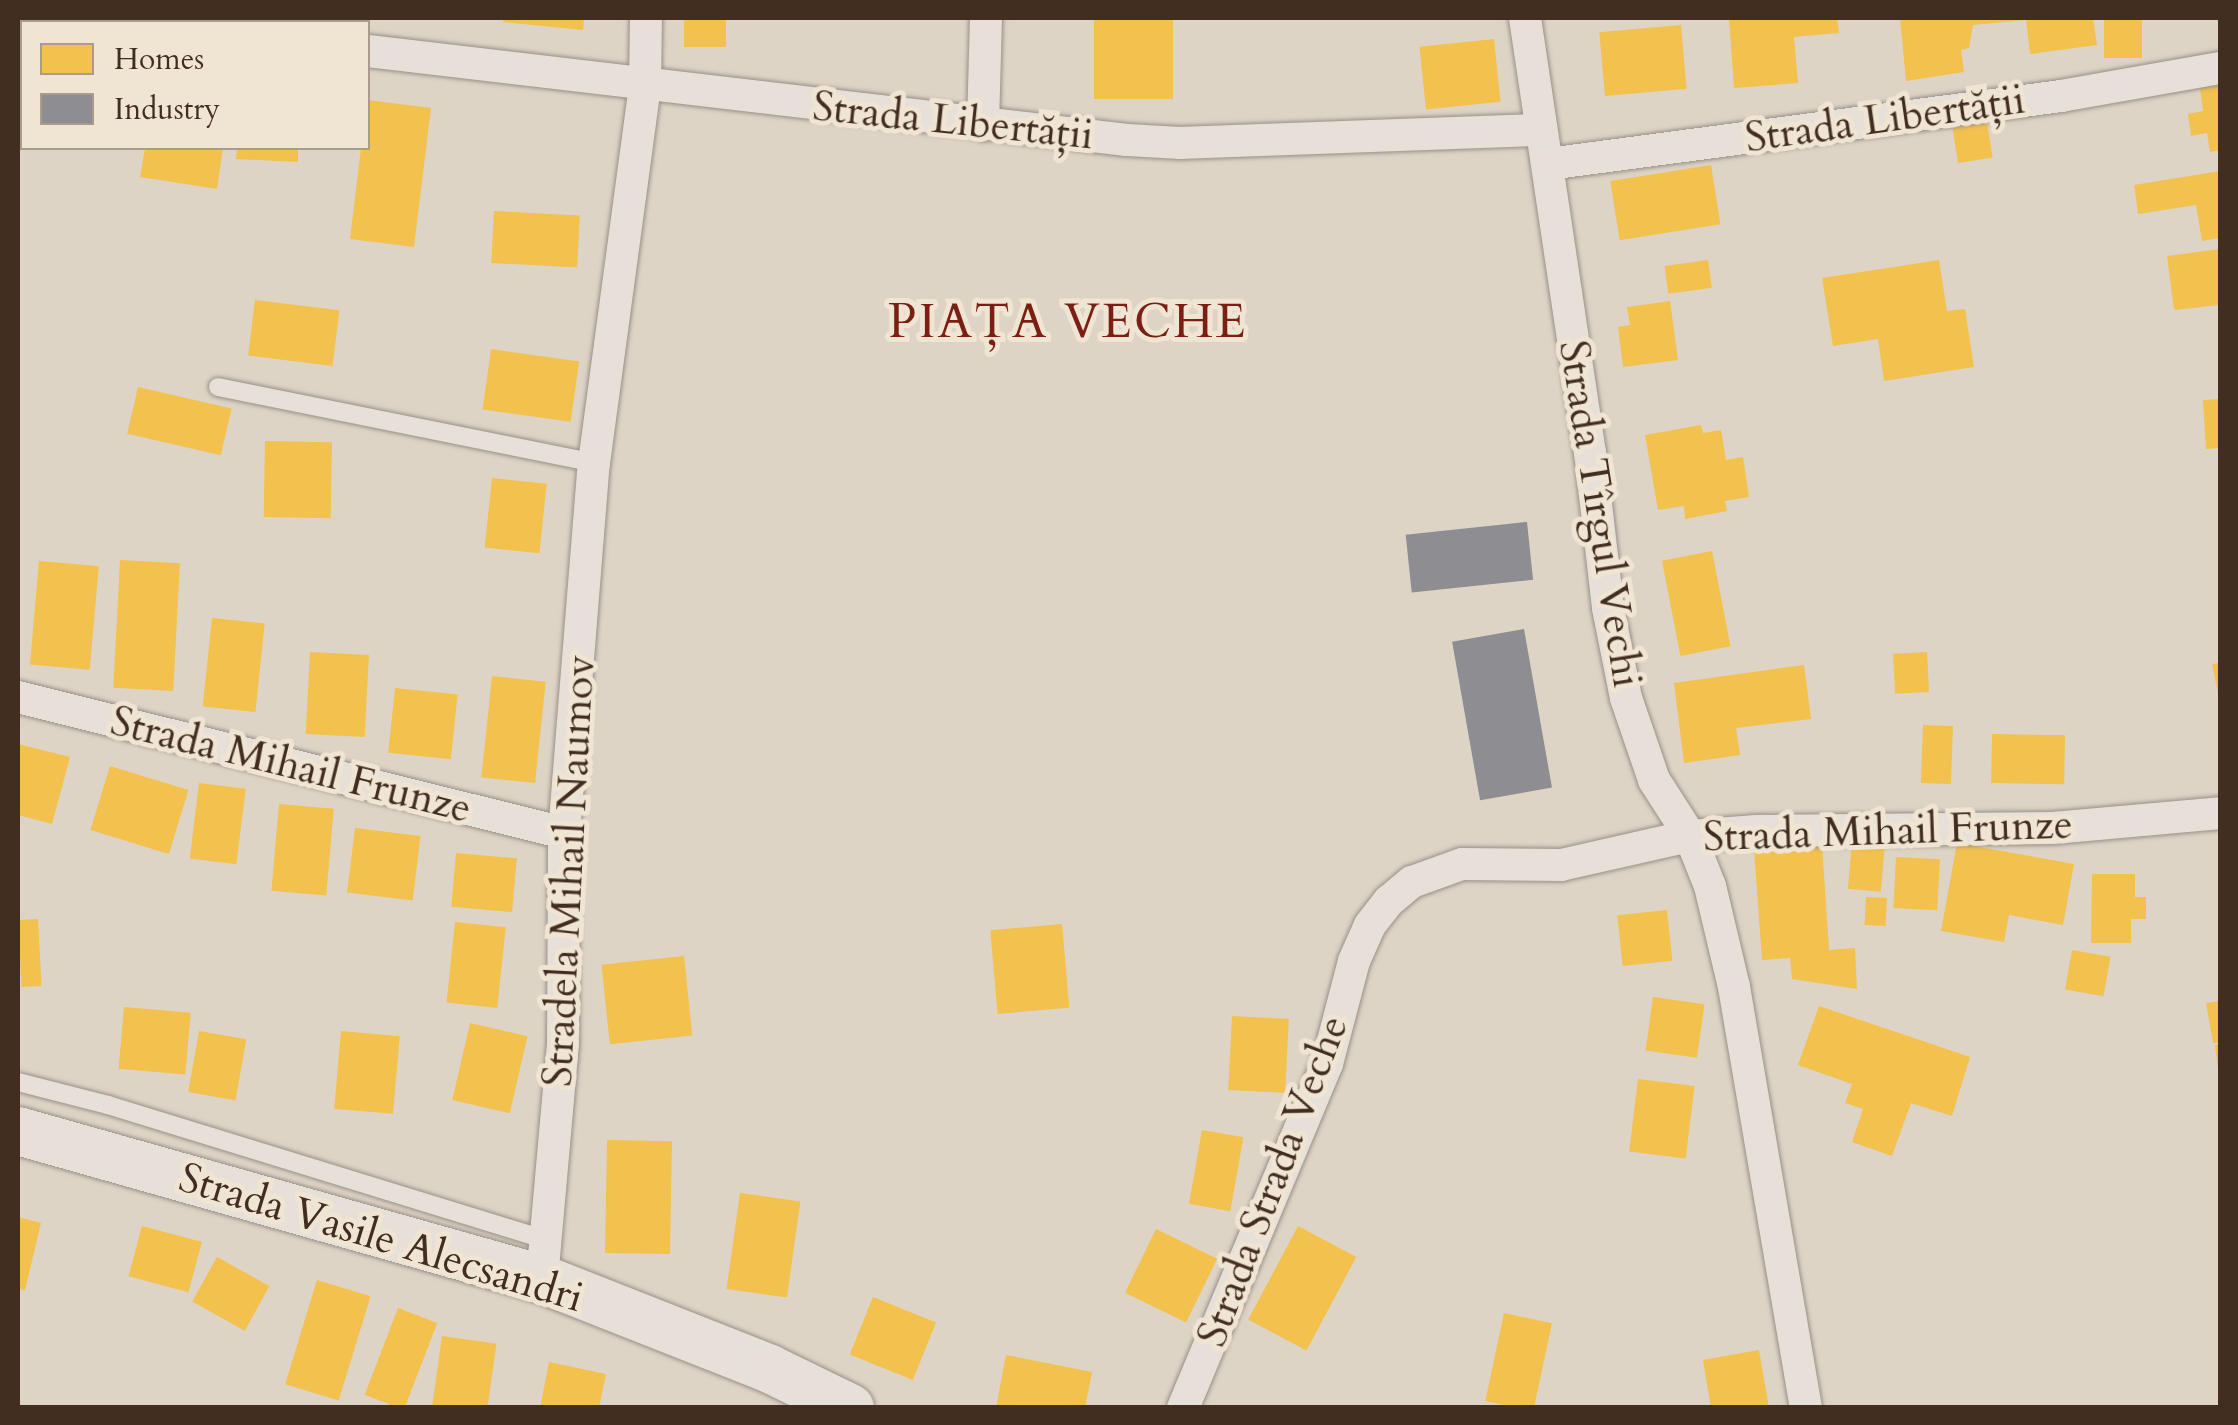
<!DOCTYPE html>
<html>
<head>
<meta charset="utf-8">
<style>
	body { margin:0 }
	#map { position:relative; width:2238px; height:1425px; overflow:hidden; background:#ded4c6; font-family:Cardo,serif }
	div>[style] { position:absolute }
	.homes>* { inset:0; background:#f2c14e; transform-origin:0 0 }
	.industry>* { inset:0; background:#8d8d92; transform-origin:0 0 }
	.roads { filter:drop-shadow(0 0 2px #999087) drop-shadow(0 0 2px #999087) }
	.service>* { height:18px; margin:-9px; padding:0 9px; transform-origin:9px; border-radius:9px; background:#e6e0d9 }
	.minor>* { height:32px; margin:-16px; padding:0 16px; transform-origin:16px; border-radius:16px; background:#e6e0d9 }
	.secondary>* { height:48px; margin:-24px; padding:0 24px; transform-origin:24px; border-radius:24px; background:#e6e0d9 }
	span { translate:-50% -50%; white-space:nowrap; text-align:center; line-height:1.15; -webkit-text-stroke:10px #f0e4d3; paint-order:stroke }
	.street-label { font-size:42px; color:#412e21 }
	.quarter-label { font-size:48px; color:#7a1f14; letter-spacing:2.5px }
	.frame { position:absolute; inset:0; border:20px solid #412e21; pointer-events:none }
	.legend { position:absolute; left:20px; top:20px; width:350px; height:130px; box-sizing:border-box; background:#f0e4d3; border:2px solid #aa9b8c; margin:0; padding:12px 18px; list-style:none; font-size:30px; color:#412e21 }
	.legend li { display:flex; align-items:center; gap:20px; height:50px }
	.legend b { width:50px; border:2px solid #aa9b8c }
</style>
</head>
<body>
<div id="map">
	<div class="homes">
		<i style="clip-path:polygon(504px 18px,584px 18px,583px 30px,503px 22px)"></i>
		<i style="left:684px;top:18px;width:42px;height:29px"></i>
		<i style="left:1094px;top:18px;width:79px;height:81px"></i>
		<i style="clip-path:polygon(1729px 18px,1837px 18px,1839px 33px,1794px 37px,1798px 83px,1734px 88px)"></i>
		<i style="clip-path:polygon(1900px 18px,2093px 18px,2097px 45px,2030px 54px,2026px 20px,1973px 25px,1969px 48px,1961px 50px,1964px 72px,1906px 81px)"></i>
		<i style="left:2104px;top:18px;width:38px;height:40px"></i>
		<i style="left:1681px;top:25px;width:64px;height:82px;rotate:85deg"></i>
		<i style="left:1494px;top:39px;width:63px;height:75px;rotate:84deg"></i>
		<i style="clip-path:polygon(2220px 85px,2220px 150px,2210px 152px,2207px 133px,2191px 136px,2188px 114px,2203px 111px,2200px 88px)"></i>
		<i style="clip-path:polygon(368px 100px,431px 108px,414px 247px,350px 239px,361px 148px,368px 148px)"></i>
		<i style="left:1987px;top:122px;width:36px;height:35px;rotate:81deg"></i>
		<i style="clip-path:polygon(145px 148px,223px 148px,217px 189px,140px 177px)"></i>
		<i style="clip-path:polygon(237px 148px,298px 148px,298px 162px,236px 159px)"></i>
		<i style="left:1711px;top:165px;width:60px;height:102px;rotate:81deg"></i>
		<i style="clip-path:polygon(2220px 171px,2220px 238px,2202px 241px,2196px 205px,2138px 214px,2134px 185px)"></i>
		<i style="left:494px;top:211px;width:86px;height:52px;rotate:3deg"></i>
		<i style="clip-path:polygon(2220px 249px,2220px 305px,2174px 310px,2167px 256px)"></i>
		<i style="left:1708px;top:260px;width:28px;height:44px;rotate:82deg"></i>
		<i style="clip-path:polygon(1939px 260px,1947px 311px,1965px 309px,1974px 367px,1884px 381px,1878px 339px,1833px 346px,1822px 278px)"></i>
		<i style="left:255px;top:300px;width:85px;height:56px;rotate:7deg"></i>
		<i style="clip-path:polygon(1670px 301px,1678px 360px,1623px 367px,1618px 327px,1630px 325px,1627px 307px)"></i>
		<i style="left:491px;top:349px;width:89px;height:61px;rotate:8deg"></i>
		<i style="left:138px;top:387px;width:96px;height:48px;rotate:13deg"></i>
		<i style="clip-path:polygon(2220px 399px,2220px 448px,2206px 449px,2203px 400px)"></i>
		<i style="clip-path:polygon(1701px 425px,1703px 433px,1721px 430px,1726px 460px,1743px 457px,1749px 497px,1725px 501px,1727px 511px,1685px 519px,1684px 506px,1658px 510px,1645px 435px)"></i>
		<i style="left:265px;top:441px;width:67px;height:76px;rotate:1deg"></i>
		<i style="left:492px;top:478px;width:55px;height:70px;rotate:6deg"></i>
		<i style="left:1712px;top:551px;width:97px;height:51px;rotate:79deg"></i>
		<i style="left:120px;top:560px;width:60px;height:128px;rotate:3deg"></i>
		<i style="left:39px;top:561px;width:60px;height:104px;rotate:5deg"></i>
		<i style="left:212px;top:618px;width:53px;height:89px;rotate:6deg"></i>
		<i style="left:310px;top:652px;width:59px;height:82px;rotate:3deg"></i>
		<i style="left:1927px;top:652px;width:40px;height:34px;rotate:87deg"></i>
		<i style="clip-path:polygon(2220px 663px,2220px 698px,2219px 698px,2212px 664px)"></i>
		<i style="clip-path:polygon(1804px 665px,1811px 719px,1736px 728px,1740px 755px,1684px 763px,1674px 683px)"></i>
		<i style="left:492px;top:676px;width:54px;height:102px;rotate:6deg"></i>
		<i style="left:395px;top:688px;width:63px;height:65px;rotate:6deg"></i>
		<i style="left:1923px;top:725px;width:30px;height:58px;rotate:2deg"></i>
		<i style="left:1992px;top:734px;width:73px;height:49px;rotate:1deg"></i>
		<i style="clip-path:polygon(18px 744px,70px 757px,52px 824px,18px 815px)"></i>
		<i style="left:110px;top:766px;width:82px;height:67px;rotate:17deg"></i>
		<i style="left:199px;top:783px;width:47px;height:76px;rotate:7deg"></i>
		<i style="left:279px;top:804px;width:55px;height:87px;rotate:5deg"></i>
		<i style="left:355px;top:828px;width:66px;height:65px;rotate:7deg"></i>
		<i style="left:1852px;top:842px;width:33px;height:47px;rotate:5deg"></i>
		<i style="clip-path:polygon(1957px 843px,2074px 864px,2063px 925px,2009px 915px,2004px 942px,1941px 931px)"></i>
		<i style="clip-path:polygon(1822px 844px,1829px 950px,1855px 948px,1857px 989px,1792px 979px,1790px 958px,1762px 960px,1754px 849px)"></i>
		<i style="left:456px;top:853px;width:61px;height:54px;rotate:5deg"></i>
		<i style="left:1896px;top:857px;width:44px;height:51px;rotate:3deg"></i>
		<i style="clip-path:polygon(2092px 874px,2135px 874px,2135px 897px,2146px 897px,2146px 919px,2131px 919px,2131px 943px,2091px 943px)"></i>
		<i style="left:1866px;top:897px;width:21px;height:28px;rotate:3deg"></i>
		<i style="left:1667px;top:910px;width:51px;height:50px;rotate:84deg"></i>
		<i style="left:38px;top:919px;width:67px;height:20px;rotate:87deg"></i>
		<i style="left:455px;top:922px;width:51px;height:81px;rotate:6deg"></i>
		<i style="left:1062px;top:924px;width:84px;height:72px;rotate:85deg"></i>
		<i style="left:2072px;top:950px;width:39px;height:40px;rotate:10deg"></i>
		<i style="left:684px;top:956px;width:80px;height:83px;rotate:84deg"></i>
		<i style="left:1653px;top:997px;width:52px;height:54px;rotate:8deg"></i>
		<i style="clip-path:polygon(2220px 1001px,2220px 1042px,2213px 1043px,2206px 1003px)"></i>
		<i style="clip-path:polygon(1819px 1006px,1970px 1057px,1952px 1116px,1911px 1103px,1892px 1156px,1852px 1142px,1863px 1109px,1845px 1103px,1852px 1084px,1798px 1065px)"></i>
		<i style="left:124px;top:1007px;width:67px;height:62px;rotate:5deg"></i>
		<i style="left:1232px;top:1016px;width:57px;height:74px;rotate:3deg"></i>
		<i style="left:470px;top:1023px;width:59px;height:79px;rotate:13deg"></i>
		<i style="left:199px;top:1031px;width:48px;height:62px;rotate:10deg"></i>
		<i style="left:341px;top:1031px;width:59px;height:78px;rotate:5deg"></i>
		<i style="clip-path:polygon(2220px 1044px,2220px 1069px,2218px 1069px,2215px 1045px)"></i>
		<i style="left:1638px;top:1079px;width:57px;height:73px;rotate:7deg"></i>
		<i style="left:1202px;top:1130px;width:42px;height:75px;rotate:10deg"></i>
		<i style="left:607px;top:1140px;width:65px;height:113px;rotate:1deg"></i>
		<i style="left:740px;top:1193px;width:61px;height:97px;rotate:8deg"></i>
		<i style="clip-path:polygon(18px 1217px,41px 1223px,25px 1290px,18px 1289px)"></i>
		<i style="left:142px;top:1226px;width:62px;height:52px;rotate:15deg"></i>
		<i style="left:1298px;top:1226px;width:66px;height:106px;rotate:28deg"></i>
		<i style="left:1156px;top:1229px;width:68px;height:71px;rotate:26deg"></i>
		<i style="left:217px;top:1257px;width:60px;height:51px;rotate:29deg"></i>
		<i style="left:317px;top:1280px;width:56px;height:109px;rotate:17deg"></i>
		<i style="left:873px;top:1297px;width:68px;height:62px;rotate:22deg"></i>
		<i style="left:398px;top:1308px;width:42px;height:93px;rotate:21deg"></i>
		<i style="left:1504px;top:1313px;width:49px;height:90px;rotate:12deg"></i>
		<i style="left:442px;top:1336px;width:55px;height:73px;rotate:8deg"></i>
		<i style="clip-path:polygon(1759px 1350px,1769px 1408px,1711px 1408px,1703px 1360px)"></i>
		<i style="clip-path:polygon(1006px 1355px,1092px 1372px,1085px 1408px,996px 1408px)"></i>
		<i style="clip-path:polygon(549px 1362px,606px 1374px,599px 1408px,540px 1408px)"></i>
	</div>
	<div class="industry">
		<i style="left:1527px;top:522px;width:58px;height:122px;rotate:84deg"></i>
		<i style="left:1524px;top:629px;width:161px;height:73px;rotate:80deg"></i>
	</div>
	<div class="roads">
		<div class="service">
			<i style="left:218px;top:387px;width:384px;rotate:11.4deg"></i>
			<i style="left:18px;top:1082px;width:93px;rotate:14.3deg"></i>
			<i style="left:108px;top:1105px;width:459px;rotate:17.1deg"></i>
		</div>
		<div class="minor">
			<i style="left:106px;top:18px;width:39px;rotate:6deg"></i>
			<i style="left:1525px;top:18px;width:439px;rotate:81.5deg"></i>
			<i style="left:1590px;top:452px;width:157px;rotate:83.4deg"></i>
			<i style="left:1608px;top:608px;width:92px;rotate:78.7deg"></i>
			<i style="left:1626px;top:698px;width:87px;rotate:71.1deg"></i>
			<i style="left:1654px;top:780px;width:67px;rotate:57.3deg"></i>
			<i style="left:1690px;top:836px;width:54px;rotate:68.2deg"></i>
			<i style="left:1710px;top:886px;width:104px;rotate:76.6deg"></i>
			<i style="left:1734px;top:987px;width:427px;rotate:80.3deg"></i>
			<i style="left:368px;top:51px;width:764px;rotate:6.69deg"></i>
			<i style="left:1127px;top:140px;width:54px;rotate:3.2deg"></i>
			<i style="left:1181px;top:143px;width:360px;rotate:-2.1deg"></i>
			<i style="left:983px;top:125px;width:107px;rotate:-88.4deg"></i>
			<i style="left:1548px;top:164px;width:517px;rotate:-7.55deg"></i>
			<i style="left:2061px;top:96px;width:161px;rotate:-10deg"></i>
			<i style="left:18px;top:697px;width:563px;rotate:13.99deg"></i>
			<i style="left:542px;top:1279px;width:237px;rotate:-84.9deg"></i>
			<i style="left:563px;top:1043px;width:210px;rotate:-89.7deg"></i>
			<i style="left:564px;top:833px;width:371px;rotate:-85.4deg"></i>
			<i style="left:594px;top:463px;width:380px;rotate:-82.3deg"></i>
			<i style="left:645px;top:86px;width:68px;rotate:-89.2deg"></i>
			<i style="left:1183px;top:1408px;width:373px;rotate:-67.3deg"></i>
			<i style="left:1327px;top:1064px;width:106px;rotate:-75.3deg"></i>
			<i style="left:1354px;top:961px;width:39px;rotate:-66deg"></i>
			<i style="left:1370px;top:925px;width:31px;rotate:-52deg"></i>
			<i style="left:1389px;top:901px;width:30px;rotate:-40deg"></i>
			<i style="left:1412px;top:882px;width:53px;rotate:-19.8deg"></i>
			<i style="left:1462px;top:864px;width:99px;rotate:0.6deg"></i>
			<i style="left:1561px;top:865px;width:132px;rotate:-12.7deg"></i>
			<i style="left:1690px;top:836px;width:67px;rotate:-4.3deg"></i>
			<i style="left:1757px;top:831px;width:296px;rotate:-0.6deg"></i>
			<i style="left:2053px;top:828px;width:168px;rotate:-5.1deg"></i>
		</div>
		<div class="secondary">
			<i style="left:18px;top:1131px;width:544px;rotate:15.77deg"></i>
			<i style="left:542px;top:1279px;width:245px;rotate:21.5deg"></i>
			<i style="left:770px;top:1369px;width:89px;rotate:26deg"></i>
		</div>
	</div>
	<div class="street-label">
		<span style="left:1885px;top:119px;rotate:-8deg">Strada Libertății</span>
		<span style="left:953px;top:121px;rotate:6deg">Strada Libertății</span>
		<span style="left:1600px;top:514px;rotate:81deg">Strada Tîrgul Vechi</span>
		<span style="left:291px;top:765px;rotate:14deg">Strada Mihail Frunze</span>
		<span style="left:1888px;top:831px;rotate:-2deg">Strada Mihail Frunze</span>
		<span style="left:569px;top:871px;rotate:-87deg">Stradela Mihail Naumov</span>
		<span style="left:1273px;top:1181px;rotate:-69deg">Strada Strada Veche</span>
		<span style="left:381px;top:1238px;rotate:17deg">Strada Vasile Alecsandri</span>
	</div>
	<div class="quarter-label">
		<span style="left:1068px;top:322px">PIAȚA VECHE</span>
	</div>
	<div class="frame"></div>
	<ul class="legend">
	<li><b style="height:28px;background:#f2c14e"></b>Homes</li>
	<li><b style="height:28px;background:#8d8d92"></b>Industry</li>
	</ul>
</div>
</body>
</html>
